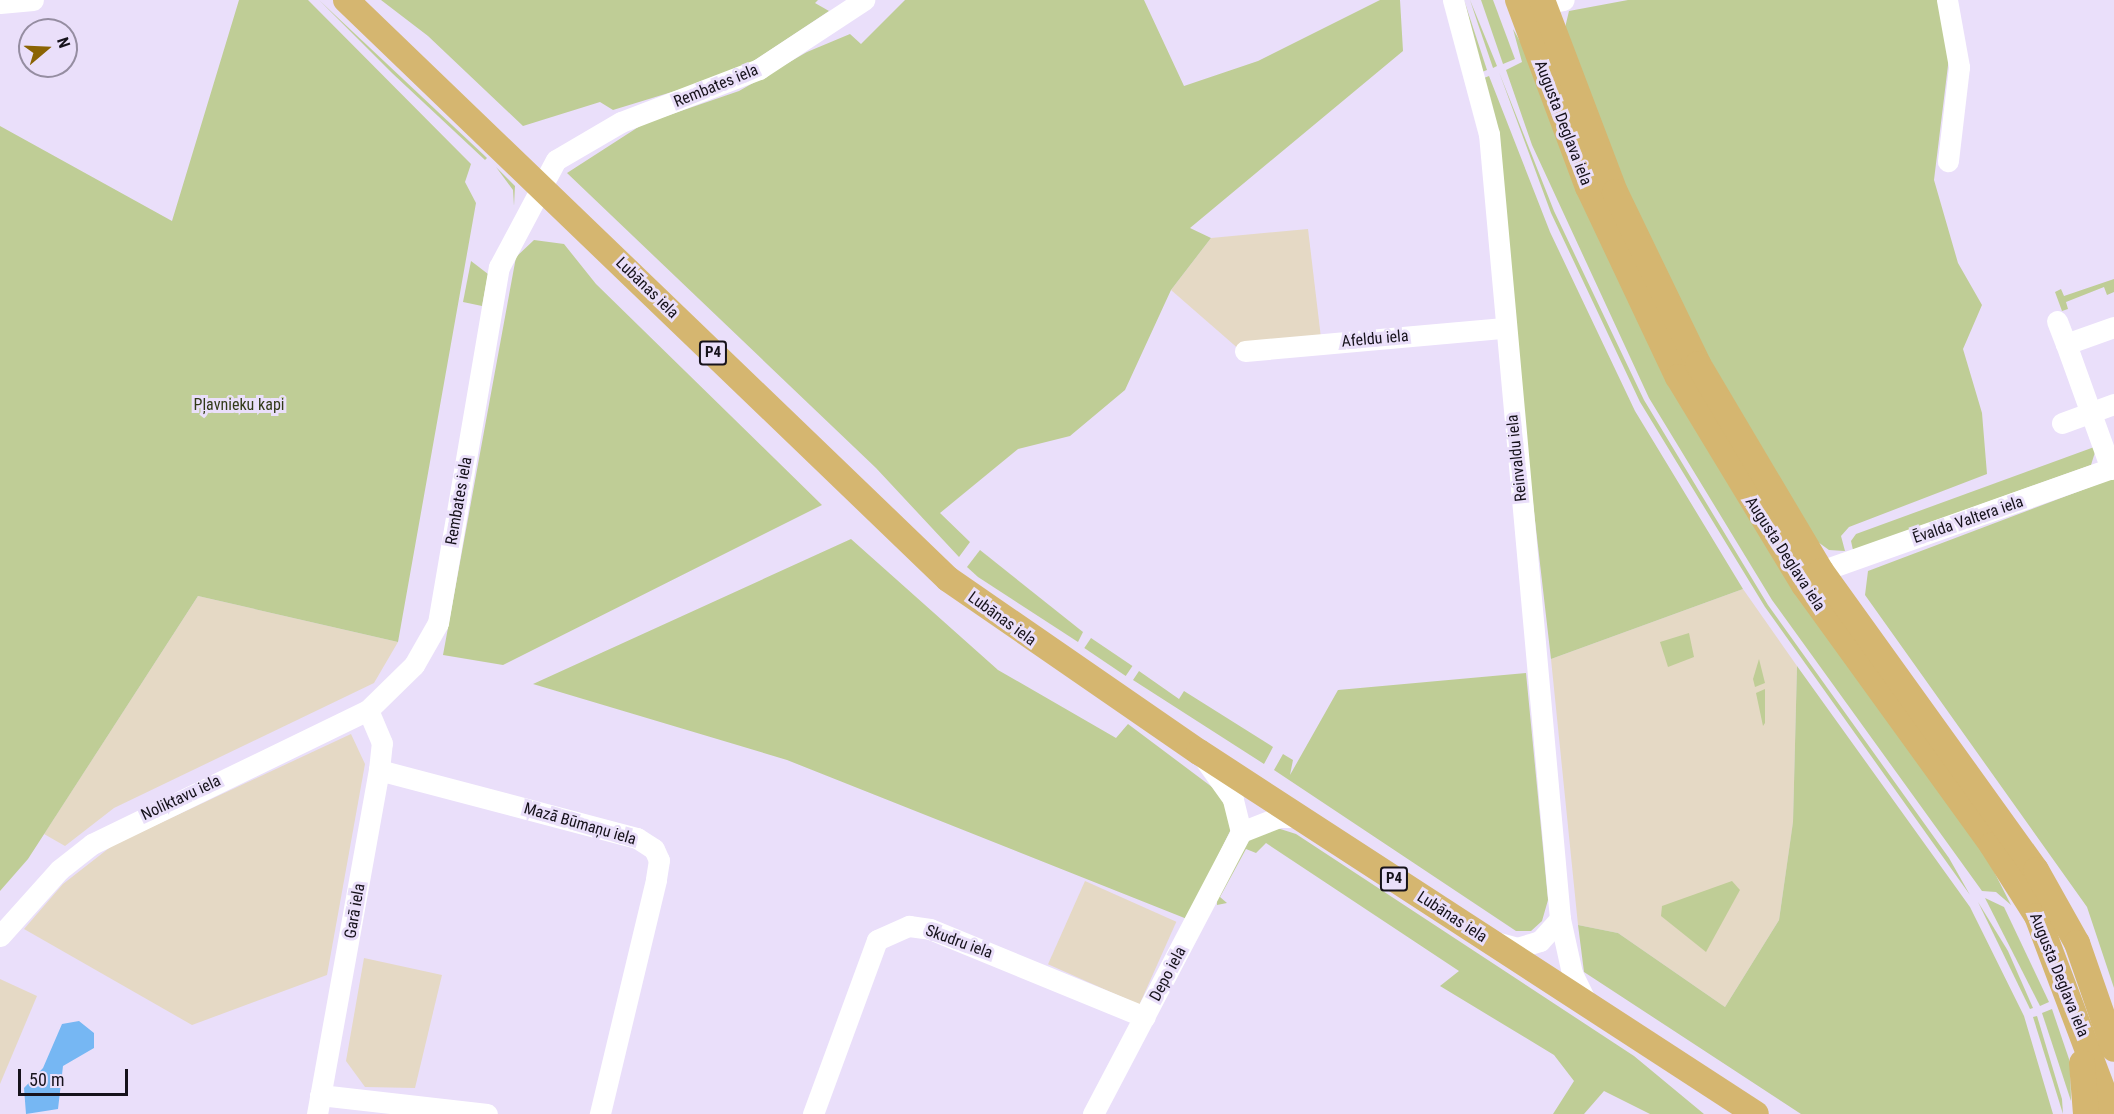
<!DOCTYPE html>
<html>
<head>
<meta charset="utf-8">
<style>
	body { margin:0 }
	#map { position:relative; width:2114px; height:1114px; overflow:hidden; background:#eadffa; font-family:"Roboto Condensed",sans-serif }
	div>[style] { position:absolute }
	.commercial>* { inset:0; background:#e5d9c5; transform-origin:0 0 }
	.green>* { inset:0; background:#bfcd96; transform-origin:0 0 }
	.water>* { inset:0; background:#76b7f3 }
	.minor>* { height:21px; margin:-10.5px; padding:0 10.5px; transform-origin:10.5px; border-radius:10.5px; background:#fff }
	.major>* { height:26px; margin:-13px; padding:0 13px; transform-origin:13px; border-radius:13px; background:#d5b670 }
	span { translate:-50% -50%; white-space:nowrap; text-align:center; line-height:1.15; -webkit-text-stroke:6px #eadffa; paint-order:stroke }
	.shield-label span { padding:2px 4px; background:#eadffa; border:2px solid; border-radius:4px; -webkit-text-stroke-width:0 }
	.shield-label { font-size:15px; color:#16121b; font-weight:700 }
	.street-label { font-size:16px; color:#16121b }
	.park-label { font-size:16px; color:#323a18 }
	.north { position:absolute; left:18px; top:18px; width:60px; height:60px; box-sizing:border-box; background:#eadffa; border:2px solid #958da1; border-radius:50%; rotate:71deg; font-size:16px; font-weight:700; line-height:24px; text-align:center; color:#16121b }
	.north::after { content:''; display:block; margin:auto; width:21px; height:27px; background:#8b6404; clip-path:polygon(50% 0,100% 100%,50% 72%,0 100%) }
	.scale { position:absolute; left:18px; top:1069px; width:110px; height:27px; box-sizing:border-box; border:3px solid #16121b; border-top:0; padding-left:8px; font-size:18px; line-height:21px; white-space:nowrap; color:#16121b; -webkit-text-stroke:4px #eadffa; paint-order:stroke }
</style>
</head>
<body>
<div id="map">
	<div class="commercial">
		<i style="clip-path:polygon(1308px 229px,1321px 338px,1241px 351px,1171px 290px,1211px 238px)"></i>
		<i style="clip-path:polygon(1743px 589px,1797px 666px,1793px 823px,1779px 920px,1725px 1007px,1618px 933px,1578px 925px,1551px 659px)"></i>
		<i style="clip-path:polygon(198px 596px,398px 642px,374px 683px,114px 808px,65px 846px,44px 834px)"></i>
		<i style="clip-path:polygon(351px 734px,365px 764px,327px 975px,192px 1025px,24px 929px,63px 884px,113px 845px)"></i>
		<i style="left:1085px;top:881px;width:100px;height:91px;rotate:24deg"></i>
		<i style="clip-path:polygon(364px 958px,442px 975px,415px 1088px,365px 1087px,346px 1061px)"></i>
		<i style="clip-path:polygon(0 979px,37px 996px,0 1084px)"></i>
	</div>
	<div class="green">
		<i style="clip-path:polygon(239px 0,308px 0,471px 164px,465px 182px,476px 203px,398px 642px,198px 596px,28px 859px,0 891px,0 126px,172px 221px)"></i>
		<i style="clip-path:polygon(319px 0,487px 158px,485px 160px,392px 73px)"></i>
		<i style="clip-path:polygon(381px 0,818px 0,815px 3px,829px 11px,737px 72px,613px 110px,600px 102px,523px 126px,428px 36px)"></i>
		<i style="clip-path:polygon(905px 0,1144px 0,1184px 86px,1258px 61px,1380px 0,1400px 0,1403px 51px,1190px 228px,1211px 238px,1171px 290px,1125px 390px,1070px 436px,1018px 449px,940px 513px,970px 542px,959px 557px,876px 468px,567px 173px,643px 124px,739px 91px,807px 52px,850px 34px,861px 44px)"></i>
		<i style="clip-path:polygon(1464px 0,1487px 70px,1482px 72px)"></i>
		<i style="clip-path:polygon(1470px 0,1497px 66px,1493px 68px,1478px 24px)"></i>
		<i style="clip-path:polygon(1481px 0,1493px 0,1515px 59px,1503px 64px)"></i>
		<i style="clip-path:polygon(1628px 0,1941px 0,1950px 49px,1934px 180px,1958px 263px,1982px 305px,1963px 349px,1982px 413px,1987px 474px,1849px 527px,1841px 536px,1845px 551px,1829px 550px,1811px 537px,1680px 307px,1617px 171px,1564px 32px,1569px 11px)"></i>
		<i style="clip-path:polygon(1513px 29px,1981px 846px,2011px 905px,1996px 892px,1982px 891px,1772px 600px,1649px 398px,1532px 145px,1506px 70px,1522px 62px)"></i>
		<i style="clip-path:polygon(1499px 72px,1554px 211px,1644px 400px,1768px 605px,1949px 858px,1970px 895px,1765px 607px,1640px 402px,1551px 213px)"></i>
		<i style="clip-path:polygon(1489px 76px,1550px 232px,1635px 411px,1743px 589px,1551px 659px,1484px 78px)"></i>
		<i style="clip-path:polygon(496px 167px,515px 186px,514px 206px,513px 190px)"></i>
		<i style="clip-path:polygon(534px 240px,564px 244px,596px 284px,822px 505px,503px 665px,443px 655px,516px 257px)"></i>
		<i style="clip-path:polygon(471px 261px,488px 274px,482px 306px,463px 302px)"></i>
		<i style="clip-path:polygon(2114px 279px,2114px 292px,2107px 295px,2104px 287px,2066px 302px,2068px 309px,2062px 311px,2055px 292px,2061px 289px,2064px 296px)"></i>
		<i style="clip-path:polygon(2097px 446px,2091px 465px,1853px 550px,1851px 541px,1856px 534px)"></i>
		<i style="clip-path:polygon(2114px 478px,2114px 988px,2087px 907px,1865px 595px,1868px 571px)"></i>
		<i style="clip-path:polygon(851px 539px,998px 670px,1116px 738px,1128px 724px,1224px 796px,1235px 821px,1187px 919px,787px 760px,533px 684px)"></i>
		<i style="clip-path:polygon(980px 550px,1083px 632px,1078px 642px,978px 577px,967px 567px)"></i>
		<i style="clip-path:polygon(1689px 633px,1694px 657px,1668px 667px,1660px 642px)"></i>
		<i style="left:1091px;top:638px;width:50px;height:12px;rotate:34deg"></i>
		<i style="clip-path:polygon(1759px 659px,1765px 683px,1755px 687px,1753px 679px)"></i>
		<i style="clip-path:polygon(1797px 666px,1970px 907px,2024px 1016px,2053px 1114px,1801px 1114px,1584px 972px,1578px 925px,1618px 933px,1725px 1007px,1779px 920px,1793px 822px)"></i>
		<i style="clip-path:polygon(1139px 671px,1179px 699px,1184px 691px,1273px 747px,1264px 764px,1133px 680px)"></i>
		<i style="clip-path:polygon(1526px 673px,1548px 900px,1542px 921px,1531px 931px,1516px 931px,1274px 770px,1283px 754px,1293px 760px,1290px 775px,1338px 690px)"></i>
		<i style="clip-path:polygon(1765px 689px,1765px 723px,1763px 726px,1756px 693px)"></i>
		<i style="clip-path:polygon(1271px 826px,1296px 834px,1634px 1056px,1704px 1114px,1650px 1114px,1604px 1091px,1584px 1114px,1553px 1114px,1574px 1081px,1554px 1055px,1440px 986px,1459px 971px,1266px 843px,1256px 853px,1246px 849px,1220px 897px,1227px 903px,1217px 905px,1217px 898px,1249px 840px)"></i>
		<i style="clip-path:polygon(1732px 881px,1740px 890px,1706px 952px,1661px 916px,1662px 906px)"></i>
		<i style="clip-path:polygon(1985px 898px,2004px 907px,2049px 1002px,2040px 1006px)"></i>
		<i style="clip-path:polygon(1978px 902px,2008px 951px,2033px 1008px,2030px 1009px)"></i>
		<i style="clip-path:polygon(2052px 1009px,2070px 1062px,2071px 1101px,2042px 1013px)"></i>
		<i style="clip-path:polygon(2037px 1016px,2062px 1099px,2063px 1114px,2033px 1017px)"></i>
	</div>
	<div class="water">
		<i style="clip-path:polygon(79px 1021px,94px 1033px,94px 1048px,63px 1066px,58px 1109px,26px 1114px,24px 1088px,43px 1068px,62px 1024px)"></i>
	</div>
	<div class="minor">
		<i style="left:1453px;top:0;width:139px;rotate:75deg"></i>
		<i style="left:1489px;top:134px;width:788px;rotate:84.83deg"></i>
		<i style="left:1560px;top:919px;width:55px;rotate:77.5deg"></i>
		<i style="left:1572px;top:973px;width:37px;rotate:64deg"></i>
		<i style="left:1947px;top:0;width:68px;rotate:79.8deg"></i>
		<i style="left:1959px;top:67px;width:95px;rotate:96.7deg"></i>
		<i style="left:0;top:3px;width:33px;rotate:-5deg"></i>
		<i style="left:1543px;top:4px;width:21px;rotate:-11deg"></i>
		<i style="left:2057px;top:321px;width:25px;rotate:69deg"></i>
		<i style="left:1245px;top:351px;width:260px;rotate:-5.1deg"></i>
		<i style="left:2062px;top:423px;width:55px;rotate:-20.1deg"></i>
		<i style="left:2111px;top:469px;width:133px;rotate:-109.8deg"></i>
		<i style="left:2066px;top:344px;width:51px;rotate:-19.5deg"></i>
		<i style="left:1821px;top:571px;width:311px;rotate:-19.5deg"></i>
		<i style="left:379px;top:770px;width:267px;rotate:14.8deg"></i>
		<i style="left:637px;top:838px;width:20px;rotate:33deg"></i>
		<i style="left:654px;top:849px;width:12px;rotate:66deg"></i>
		<i style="left:659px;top:860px;width:20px;rotate:99deg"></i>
		<i style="left:656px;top:880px;width:241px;rotate:103.5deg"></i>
		<i style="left:1241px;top:832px;width:41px;rotate:-21.5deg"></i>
		<i style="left:1279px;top:817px;width:20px"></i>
		<i style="left:0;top:936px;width:89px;rotate:-48.2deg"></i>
		<i style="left:59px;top:870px;width:42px;rotate:-38.2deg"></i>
		<i style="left:92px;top:844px;width:307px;rotate:-25.9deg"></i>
		<i style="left:368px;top:710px;width:64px;rotate:-44.4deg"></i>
		<i style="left:414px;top:665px;width:48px;rotate:-60.3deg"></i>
		<i style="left:438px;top:623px;width:361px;rotate:-80.3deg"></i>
		<i style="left:499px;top:267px;width:121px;rotate:-62deg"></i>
		<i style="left:556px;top:160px;width:75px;rotate:-30.3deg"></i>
		<i style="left:621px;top:122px;width:148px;rotate:-21deg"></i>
		<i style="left:759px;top:69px;width:126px;rotate:-33.3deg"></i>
		<i style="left:1495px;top:942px;width:23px;rotate:15deg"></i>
		<i style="left:1517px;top:948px;width:24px;rotate:-17deg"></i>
		<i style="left:1540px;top:941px;width:30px;rotate:-48deg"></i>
		<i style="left:320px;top:1095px;width:168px;rotate:6.5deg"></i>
		<i style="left:317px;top:1114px;width:350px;rotate:-79.8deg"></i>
		<i style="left:379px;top:770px;width:27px;rotate:-84deg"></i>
		<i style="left:382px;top:743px;width:36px;rotate:-113deg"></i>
		<i style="left:813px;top:1114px;width:185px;rotate:-69.8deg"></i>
		<i style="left:877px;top:940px;width:35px;rotate:-24deg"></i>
		<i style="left:909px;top:926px;width:21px;rotate:8deg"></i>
		<i style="left:930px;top:929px;width:232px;rotate:22.3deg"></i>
		<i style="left:1093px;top:1114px;width:318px;rotate:-62.3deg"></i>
		<i style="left:1241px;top:832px;width:34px;rotate:-104deg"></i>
		<i style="left:1233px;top:799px;width:52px;rotate:-125.5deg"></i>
	</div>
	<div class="major">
		<i style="left:346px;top:0;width:835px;rotate:43.88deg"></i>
		<i style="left:948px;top:579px;width:305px;rotate:34.6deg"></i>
		<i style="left:1199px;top:752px;width:664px;rotate:33.02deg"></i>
		<i style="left:1518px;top:0;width:200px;rotate:69.5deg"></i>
		<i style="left:1588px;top:187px;width:210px;rotate:64.7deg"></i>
		<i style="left:1678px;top:377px;width:243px;rotate:58.8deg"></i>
		<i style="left:1804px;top:585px;width:321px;rotate:54.1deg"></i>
		<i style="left:1992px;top:845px;width:84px;rotate:57.6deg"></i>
		<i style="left:2037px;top:916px;width:212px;rotate:69.3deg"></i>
		<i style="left:1542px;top:0;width:205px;rotate:69.2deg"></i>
		<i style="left:1615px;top:192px;width:191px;rotate:64.2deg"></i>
		<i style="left:1698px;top:364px;width:241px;rotate:59.3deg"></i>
		<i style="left:1821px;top:571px;width:368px;rotate:54.3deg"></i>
		<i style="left:2036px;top:870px;width:84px;rotate:60.7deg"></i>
		<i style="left:2077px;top:943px;width:112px;rotate:70.8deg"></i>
		<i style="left:2082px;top:1063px;width:51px;rotate:85.5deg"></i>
	</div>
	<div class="shield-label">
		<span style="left:713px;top:353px">P4</span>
		<span style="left:1394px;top:879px">P4</span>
	</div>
	<div class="street-label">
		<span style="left:716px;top:86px;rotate:-22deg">Rembates iela</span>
		<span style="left:1563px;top:123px;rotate:69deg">Augusta Deglava iela</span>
		<span style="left:647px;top:288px;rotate:44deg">Lubānas iela</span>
		<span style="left:1375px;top:339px;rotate:-5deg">Afeldu iela</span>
		<span style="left:1517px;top:458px;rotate:-96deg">Reinvaldu iela</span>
		<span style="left:459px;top:501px;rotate:-80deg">Rembates iela</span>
		<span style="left:1968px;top:520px;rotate:-19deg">Ēvalda Valtera iela</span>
		<span style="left:1785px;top:554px;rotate:57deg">Augusta Deglava iela</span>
		<span style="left:1002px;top:619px;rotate:36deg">Lubānas iela</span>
		<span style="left:181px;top:798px;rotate:-25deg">Noliktavu iela</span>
		<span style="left:580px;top:824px;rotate:16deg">Mazā Būmaņu iela</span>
		<span style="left:355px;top:911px;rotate:-80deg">Garā iela</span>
		<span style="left:1452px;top:917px;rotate:33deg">Lubānas iela</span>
		<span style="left:959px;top:942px;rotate:20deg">Skudru iela</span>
		<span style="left:1168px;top:974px;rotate:-62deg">Depo iela</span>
		<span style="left:2059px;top:975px;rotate:68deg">Augusta Deglava iela</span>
	</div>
	<div class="park-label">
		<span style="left:239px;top:405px">Pļavnieku kapi</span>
	</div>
	<div class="north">N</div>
	<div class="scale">50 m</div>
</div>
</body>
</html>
